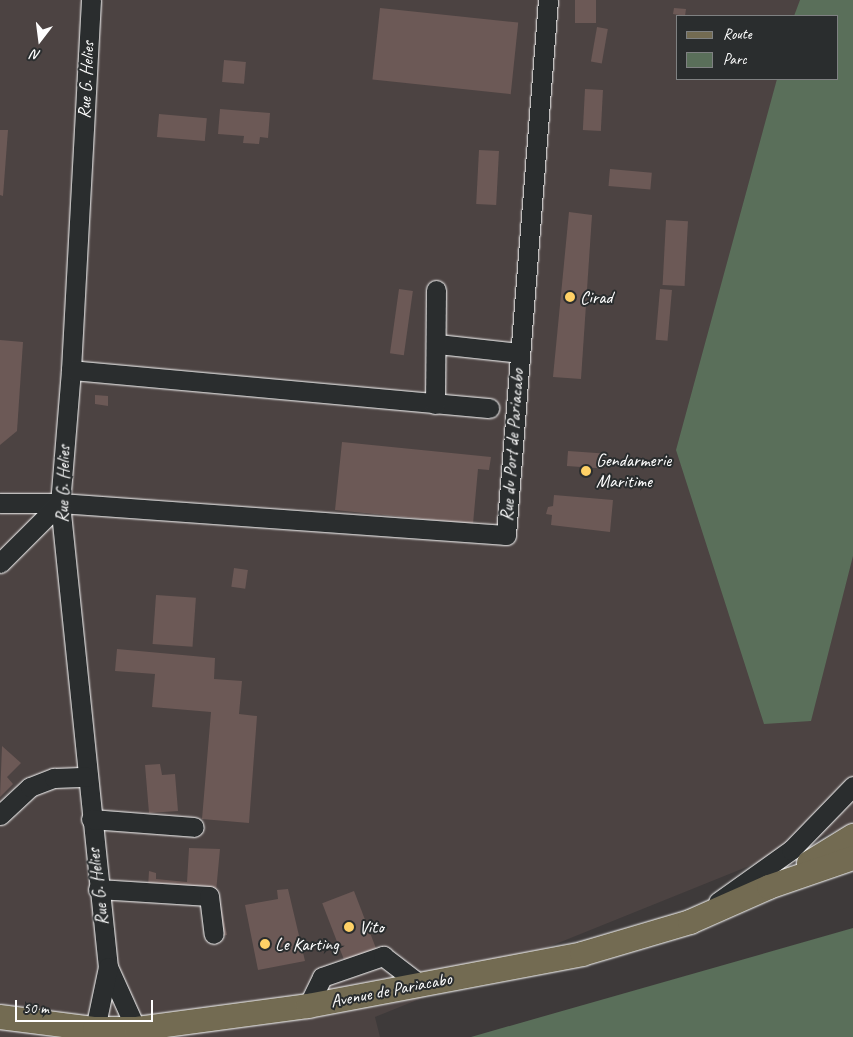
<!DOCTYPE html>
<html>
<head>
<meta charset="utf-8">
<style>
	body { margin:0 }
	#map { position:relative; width:853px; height:1037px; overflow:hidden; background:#3e3a3a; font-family:Caveat,sans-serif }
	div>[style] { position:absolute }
	.built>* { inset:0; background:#4c4342 }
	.green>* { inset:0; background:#5a6f5a }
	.building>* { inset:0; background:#6c5956; transform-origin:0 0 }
	.roads { filter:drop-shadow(0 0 1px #fff) drop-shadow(0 0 1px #fff) }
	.minor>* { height:19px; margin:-9.5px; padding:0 9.5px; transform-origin:9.5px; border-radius:9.5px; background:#2a2d2e }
	.major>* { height:24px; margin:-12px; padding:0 12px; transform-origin:12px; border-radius:12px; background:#736b52 }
	.dots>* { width:14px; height:14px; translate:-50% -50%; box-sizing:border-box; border:2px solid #2a2d2e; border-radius:50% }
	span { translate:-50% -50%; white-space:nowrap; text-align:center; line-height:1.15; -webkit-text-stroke:4px #2a2d2e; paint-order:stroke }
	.street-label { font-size:18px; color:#fff }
	.poi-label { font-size:18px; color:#fff }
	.left { translate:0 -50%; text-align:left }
	.legend { position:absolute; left:676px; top:15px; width:162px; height:65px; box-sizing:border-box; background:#2a2d2e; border:1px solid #7f8182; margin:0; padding:6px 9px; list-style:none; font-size:15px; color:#fff }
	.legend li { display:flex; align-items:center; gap:10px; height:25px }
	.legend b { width:25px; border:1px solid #7f8182 }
	.north { position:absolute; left:15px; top:15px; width:50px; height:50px; -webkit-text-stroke:4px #2a2d2e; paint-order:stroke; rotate:195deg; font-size:14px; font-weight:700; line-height:20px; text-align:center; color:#fff }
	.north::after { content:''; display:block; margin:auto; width:18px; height:22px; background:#fff; clip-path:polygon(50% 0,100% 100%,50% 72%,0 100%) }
	.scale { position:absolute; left:15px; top:1000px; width:138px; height:22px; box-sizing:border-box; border:2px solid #fff; border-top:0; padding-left:6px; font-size:15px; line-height:18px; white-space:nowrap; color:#fff; -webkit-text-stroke:4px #2a2d2e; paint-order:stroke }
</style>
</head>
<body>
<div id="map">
	<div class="built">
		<i style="clip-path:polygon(evenodd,0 0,853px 0,853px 824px,375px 1017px,380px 1037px,0 1037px,0 0,677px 16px,837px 16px,837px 79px,677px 79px,677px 16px)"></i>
	</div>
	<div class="green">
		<i style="clip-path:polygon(800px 0,853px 0,853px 556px,811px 721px,764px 724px,676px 450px,777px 79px,837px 79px,837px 16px,794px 16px)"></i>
		<i style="clip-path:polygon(853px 928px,853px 1037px,471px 1037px)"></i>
	</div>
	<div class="building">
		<i style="left:575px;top:0;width:21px;height:23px"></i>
		<i style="left:380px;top:8px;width:139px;height:72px;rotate:6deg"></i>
		<i style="clip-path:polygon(674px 8px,686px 9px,685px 16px,673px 14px)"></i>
		<i style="left:597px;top:27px;width:11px;height:35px;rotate:10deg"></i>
		<i style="left:224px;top:60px;width:22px;height:22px;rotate:5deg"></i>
		<i style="left:585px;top:89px;width:18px;height:41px;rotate:3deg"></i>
		<i style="clip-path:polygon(220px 109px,270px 113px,268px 138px,260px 137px,259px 144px,243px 143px,244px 136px,218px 134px)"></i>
		<i style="left:159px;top:114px;width:48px;height:23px;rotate:5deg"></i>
		<i style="clip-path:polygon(0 130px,8px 130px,3px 196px,0 195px)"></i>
		<i style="left:479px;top:150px;width:20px;height:54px;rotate:3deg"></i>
		<i style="left:610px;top:169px;width:42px;height:17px;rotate:5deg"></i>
		<i style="clip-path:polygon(569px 212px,592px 215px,581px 379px,553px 377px)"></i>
		<i style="left:666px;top:220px;width:22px;height:65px;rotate:3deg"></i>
		<i style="left:399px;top:289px;width:14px;height:65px;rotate:8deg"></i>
		<i style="left:660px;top:289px;width:12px;height:51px;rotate:5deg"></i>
		<i style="clip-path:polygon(0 340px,23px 342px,17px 431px,0 445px)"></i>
		<i style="clip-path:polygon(95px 395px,108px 396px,108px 406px,95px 404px)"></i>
		<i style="clip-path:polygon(342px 442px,491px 457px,489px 470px,478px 469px,473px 524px,335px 510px)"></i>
		<i style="left:568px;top:451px;width:32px;height:15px;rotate:4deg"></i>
		<i style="clip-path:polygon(554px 495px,613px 500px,610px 532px,551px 525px,552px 515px,546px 514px,548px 507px,553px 506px)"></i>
		<i style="left:234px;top:568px;width:14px;height:19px;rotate:8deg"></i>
		<i style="left:156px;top:595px;width:40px;height:49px;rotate:4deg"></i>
		<i style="clip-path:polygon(117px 649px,215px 658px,214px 679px,242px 681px,239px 714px,257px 716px,249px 823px,202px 819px,211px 712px,152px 707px,155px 674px,115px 671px)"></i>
		<i style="clip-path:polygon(2px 746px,21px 763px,7px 777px,13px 784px,0 797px)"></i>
		<i style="clip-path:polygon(160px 764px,162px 775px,175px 774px,178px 811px,149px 813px,145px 765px)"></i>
		<i style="clip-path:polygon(189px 848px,220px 849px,216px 892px,148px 888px,149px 871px,156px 873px,156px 879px,187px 882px)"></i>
		<i style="clip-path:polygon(288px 889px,305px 961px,258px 970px,245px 905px,278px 899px,277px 890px)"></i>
		<i style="left:354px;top:891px;width:65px;height:34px;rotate:69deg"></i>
		<i style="clip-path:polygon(220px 900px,227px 935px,216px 937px,211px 901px)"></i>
	</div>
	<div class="roads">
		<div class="minor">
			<i style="left:91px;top:0;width:371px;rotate:93.1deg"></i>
			<i style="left:71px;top:370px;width:133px;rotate:94.7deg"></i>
			<i style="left:60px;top:503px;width:466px;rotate:84.1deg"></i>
			<i style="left:108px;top:967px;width:68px;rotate:65.7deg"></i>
			<i style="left:438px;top:344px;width:81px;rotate:6.3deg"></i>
			<i style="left:71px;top:370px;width:420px;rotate:5.2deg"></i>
			<i style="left:435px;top:404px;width:114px;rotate:-89.5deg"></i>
			<i style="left:0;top:503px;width:60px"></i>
			<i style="left:60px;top:503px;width:447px;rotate:4.1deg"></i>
			<i style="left:506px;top:535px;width:537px;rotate:-85.51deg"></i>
			<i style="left:0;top:563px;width:85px;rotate:-45deg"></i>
			<i style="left:0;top:815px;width:41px;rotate:-43deg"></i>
			<i style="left:30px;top:787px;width:26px;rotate:-21deg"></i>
			<i style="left:54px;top:778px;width:33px;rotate:-2deg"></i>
			<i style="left:91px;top:819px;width:103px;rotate:4.4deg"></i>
			<i style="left:98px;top:889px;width:111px;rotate:3.6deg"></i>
			<i style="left:209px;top:896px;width:38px;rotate:83deg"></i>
			<i style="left:718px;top:902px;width:90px;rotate:-35.5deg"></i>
			<i style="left:791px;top:850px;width:89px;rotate:-45.9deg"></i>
			<i style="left:308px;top:1006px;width:32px;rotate:-64deg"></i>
			<i style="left:322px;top:977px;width:65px;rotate:-19deg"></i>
			<i style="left:383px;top:956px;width:44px;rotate:37.6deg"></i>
			<i style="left:95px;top:1029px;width:63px;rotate:-78.2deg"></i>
		</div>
		<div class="major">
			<i style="left:809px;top:863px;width:52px;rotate:-31.5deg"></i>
			<i style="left:0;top:1017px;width:96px;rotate:7.2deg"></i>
			<i style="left:95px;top:1029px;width:41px"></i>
			<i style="left:136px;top:1029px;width:174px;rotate:-7.6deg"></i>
			<i style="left:308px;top:1006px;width:279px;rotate:-10.7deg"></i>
			<i style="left:582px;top:954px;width:113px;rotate:-16.5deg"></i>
			<i style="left:690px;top:922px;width:86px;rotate:-23.9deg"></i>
			<i style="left:769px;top:887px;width:89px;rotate:-19deg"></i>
		</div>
	</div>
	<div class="dots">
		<i style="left:570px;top:297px;background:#ffd166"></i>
		<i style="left:586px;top:471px;background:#ffd166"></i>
		<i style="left:349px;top:927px;background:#ffd166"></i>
		<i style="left:265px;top:944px;background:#ffd166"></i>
	</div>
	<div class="street-label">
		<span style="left:86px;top:80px;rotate:-87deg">Rue G. Helies</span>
		<span style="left:512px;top:445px;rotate:-86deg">Rue du Port de Pariacabo</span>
		<span style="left:63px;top:484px;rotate:-89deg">Rue G. Helies</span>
		<span style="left:98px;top:887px;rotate:-97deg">Rue G. Helies</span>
		<span style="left:391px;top:990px;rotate:-11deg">Avenue de Pariacabo</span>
	</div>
	<div class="poi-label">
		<span class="left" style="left:580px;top:297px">Cirad</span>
		<span class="left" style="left:596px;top:471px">Gendarmerie<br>Maritime</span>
		<span class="left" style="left:359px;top:927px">Vito</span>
		<span class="left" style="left:275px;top:944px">Le Karting</span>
	</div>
	<ul class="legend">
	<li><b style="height:6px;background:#736b52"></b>Route</li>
	<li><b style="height:14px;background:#5a6f5a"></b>Parc</li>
	</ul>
	<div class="north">N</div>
	<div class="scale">50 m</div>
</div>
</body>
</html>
